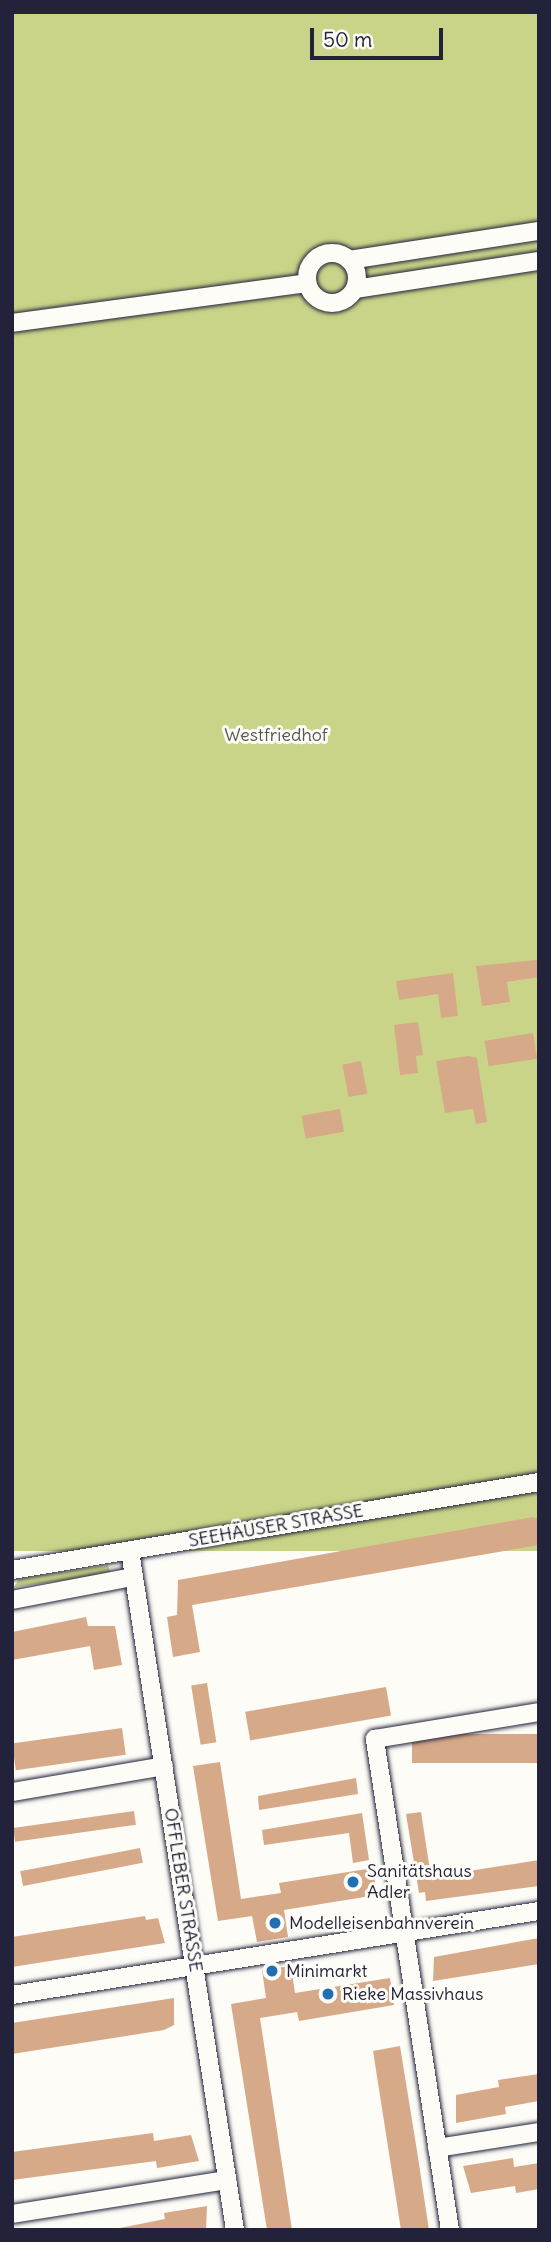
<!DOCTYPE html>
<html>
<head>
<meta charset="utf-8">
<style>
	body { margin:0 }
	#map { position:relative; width:551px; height:2242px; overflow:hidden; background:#fdfcf7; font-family:Delius,sans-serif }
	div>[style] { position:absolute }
	.green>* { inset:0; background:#cad488; transform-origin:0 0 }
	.building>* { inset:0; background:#d6a988; transform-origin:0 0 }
	.roads { filter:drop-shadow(0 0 2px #22223b) drop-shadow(0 0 2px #22223b) }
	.minor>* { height:18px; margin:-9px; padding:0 9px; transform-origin:9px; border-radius:9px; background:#fdfcf7 }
	.minor>.ring { margin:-9px; padding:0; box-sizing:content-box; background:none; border:18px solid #fdfcf7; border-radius:50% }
	.dots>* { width:19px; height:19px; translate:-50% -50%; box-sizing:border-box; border:4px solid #fdfcf7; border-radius:50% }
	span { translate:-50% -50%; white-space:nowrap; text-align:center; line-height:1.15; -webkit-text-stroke:6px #fdfcf7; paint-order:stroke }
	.park-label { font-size:18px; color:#545752 }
	.street-label { font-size:18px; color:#22223b }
	.poi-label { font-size:18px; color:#22223b }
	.left { translate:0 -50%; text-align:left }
	.frame { position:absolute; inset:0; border:14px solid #22223b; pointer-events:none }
	.scale { position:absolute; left:310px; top:28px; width:133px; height:32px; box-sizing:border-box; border:4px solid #22223b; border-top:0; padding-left:9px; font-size:21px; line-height:24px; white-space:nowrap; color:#22223b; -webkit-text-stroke:5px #fdfcf7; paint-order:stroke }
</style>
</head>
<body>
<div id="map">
	<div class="green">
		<i style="left:12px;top:12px;width:527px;height:1539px"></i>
		<i style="clip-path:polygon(108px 1565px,111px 1574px,14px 1587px,19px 1579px)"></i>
	</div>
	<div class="building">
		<i style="clip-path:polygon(537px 960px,539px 977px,507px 982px,510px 1002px,482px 1006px,476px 966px)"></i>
		<i style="clip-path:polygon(453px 973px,458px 1016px,441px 1018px,438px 994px,399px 1000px,396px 981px)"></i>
		<i style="clip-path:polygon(418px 1022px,423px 1055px,416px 1056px,418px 1073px,400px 1075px,394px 1025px)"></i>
		<i style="left:533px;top:1033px;width:26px;height:49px;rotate:81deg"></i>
		<i style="clip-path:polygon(468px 1056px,477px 1058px,487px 1122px,476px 1124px,473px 1109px,445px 1113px,436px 1061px)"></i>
		<i style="left:361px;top:1061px;width:33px;height:19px;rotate:79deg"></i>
		<i style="left:340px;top:1109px;width:23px;height:39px;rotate:80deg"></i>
		<i style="clip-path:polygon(533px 1517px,539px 1519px,539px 1545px,192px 1605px,200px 1652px,173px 1657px,167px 1617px,177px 1615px,178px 1580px)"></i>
		<i style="clip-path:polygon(86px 1617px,88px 1626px,115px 1626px,122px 1665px,94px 1670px,90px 1646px,12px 1660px,12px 1632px)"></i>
		<i style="left:207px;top:1683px;width:60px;height:16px;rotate:81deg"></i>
		<i style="left:386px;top:1687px;width:29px;height:143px;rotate:80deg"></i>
		<i style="left:122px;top:1728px;width:27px;height:111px;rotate:82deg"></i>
		<i style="left:539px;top:1734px;width:29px;height:127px;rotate:90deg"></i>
		<i style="clip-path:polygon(220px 1762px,241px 1899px,281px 1893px,279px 1883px,373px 1868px,377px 1895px,284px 1910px,288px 1937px,257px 1942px,252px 1916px,218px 1921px,193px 1766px)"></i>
		<i style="clip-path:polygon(356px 1778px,358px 1794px,259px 1810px,258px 1796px)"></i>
		<i style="left:134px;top:1811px;width:14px;height:122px;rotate:82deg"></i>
		<i style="clip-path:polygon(421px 1812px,431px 1877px,539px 1860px,539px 1886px,426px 1901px,425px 1892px,419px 1893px,406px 1814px)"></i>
		<i style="clip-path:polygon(362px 1813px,369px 1860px,353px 1863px,349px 1833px,264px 1845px,262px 1830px)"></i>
		<i style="left:140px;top:1848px;width:15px;height:122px;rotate:79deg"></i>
		<i style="clip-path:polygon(145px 1916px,146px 1920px,158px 1918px,165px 1943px,12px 1967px,12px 1937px)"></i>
		<i style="clip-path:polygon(539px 1938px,539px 1964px,433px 1981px,434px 1957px)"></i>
		<i style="clip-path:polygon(291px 1966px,295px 1993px,390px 1978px,394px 2005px,299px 2021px,297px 2012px,260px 2018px,292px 2230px,267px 2230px,231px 2004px,266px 1998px,262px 1970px)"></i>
		<i style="clip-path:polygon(174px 1998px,174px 2025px,164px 2030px,12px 2054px,12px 2023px)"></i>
		<i style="clip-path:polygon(400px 2046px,417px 2151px,429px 2230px,401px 2230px,373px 2051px)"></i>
		<i style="clip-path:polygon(539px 2074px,539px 2101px,505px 2107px,506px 2114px,456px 2123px,456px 2095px,499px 2087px,498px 2080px)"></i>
		<i style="clip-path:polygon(153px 2133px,154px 2141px,191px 2135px,199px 2161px,157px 2168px,156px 2161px,12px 2180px,12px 2152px)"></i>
		<i style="clip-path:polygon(513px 2158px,514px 2167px,539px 2163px,539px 2189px,516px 2193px,515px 2186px,471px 2193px,463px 2166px)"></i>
		<i style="clip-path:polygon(207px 2206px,206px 2230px,110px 2230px,165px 2219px,164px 2213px)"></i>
	</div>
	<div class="roads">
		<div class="minor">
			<i class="ring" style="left:307px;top:253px;width:32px;height:32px"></i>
			<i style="left:349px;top:260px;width:192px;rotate:-8.7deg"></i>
			<i style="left:355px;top:289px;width:186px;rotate:-8.7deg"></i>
			<i style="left:12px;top:323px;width:298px;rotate:-7.7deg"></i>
			<i style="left:130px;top:1551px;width:687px;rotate:81.21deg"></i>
			<i style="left:12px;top:1570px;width:534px;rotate:-9.48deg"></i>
			<i style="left:12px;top:1600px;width:123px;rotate:-10.8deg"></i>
			<i style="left:12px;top:1792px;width:154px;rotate:-9.7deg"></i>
			<i style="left:12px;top:1995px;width:534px;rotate:-9.06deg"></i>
			<i style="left:437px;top:2148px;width:103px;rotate:-8.9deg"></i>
			<i style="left:12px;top:2214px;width:218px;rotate:-9deg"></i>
			<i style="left:450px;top:2230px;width:497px;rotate:-98.7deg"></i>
			<i style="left:375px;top:1739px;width:166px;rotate:-9.3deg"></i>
		</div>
	</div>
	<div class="dots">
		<i style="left:353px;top:1882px;background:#1f6fb2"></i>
		<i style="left:275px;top:1923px;background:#1f6fb2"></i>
		<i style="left:272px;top:1971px;background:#1f6fb2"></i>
		<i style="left:328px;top:1994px;background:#1f6fb2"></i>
	</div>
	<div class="park-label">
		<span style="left:276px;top:735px">Westfriedhof</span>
	</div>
	<div class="street-label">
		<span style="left:276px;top:1526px;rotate:-10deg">SEEHÄUSER STRASSE</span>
		<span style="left:183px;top:1890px;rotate:81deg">OFFLEBER STRASSE</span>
	</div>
	<div class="poi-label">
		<span class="left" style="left:367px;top:1882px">Sanitätshaus<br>Adler</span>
		<span class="left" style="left:289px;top:1923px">Modelleisenbahnverein</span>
		<span class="left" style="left:286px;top:1971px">Minimarkt</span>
		<span class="left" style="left:342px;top:1994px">Rieke Massivhaus</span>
	</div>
	<div class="frame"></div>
	<div class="scale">50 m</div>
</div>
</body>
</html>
